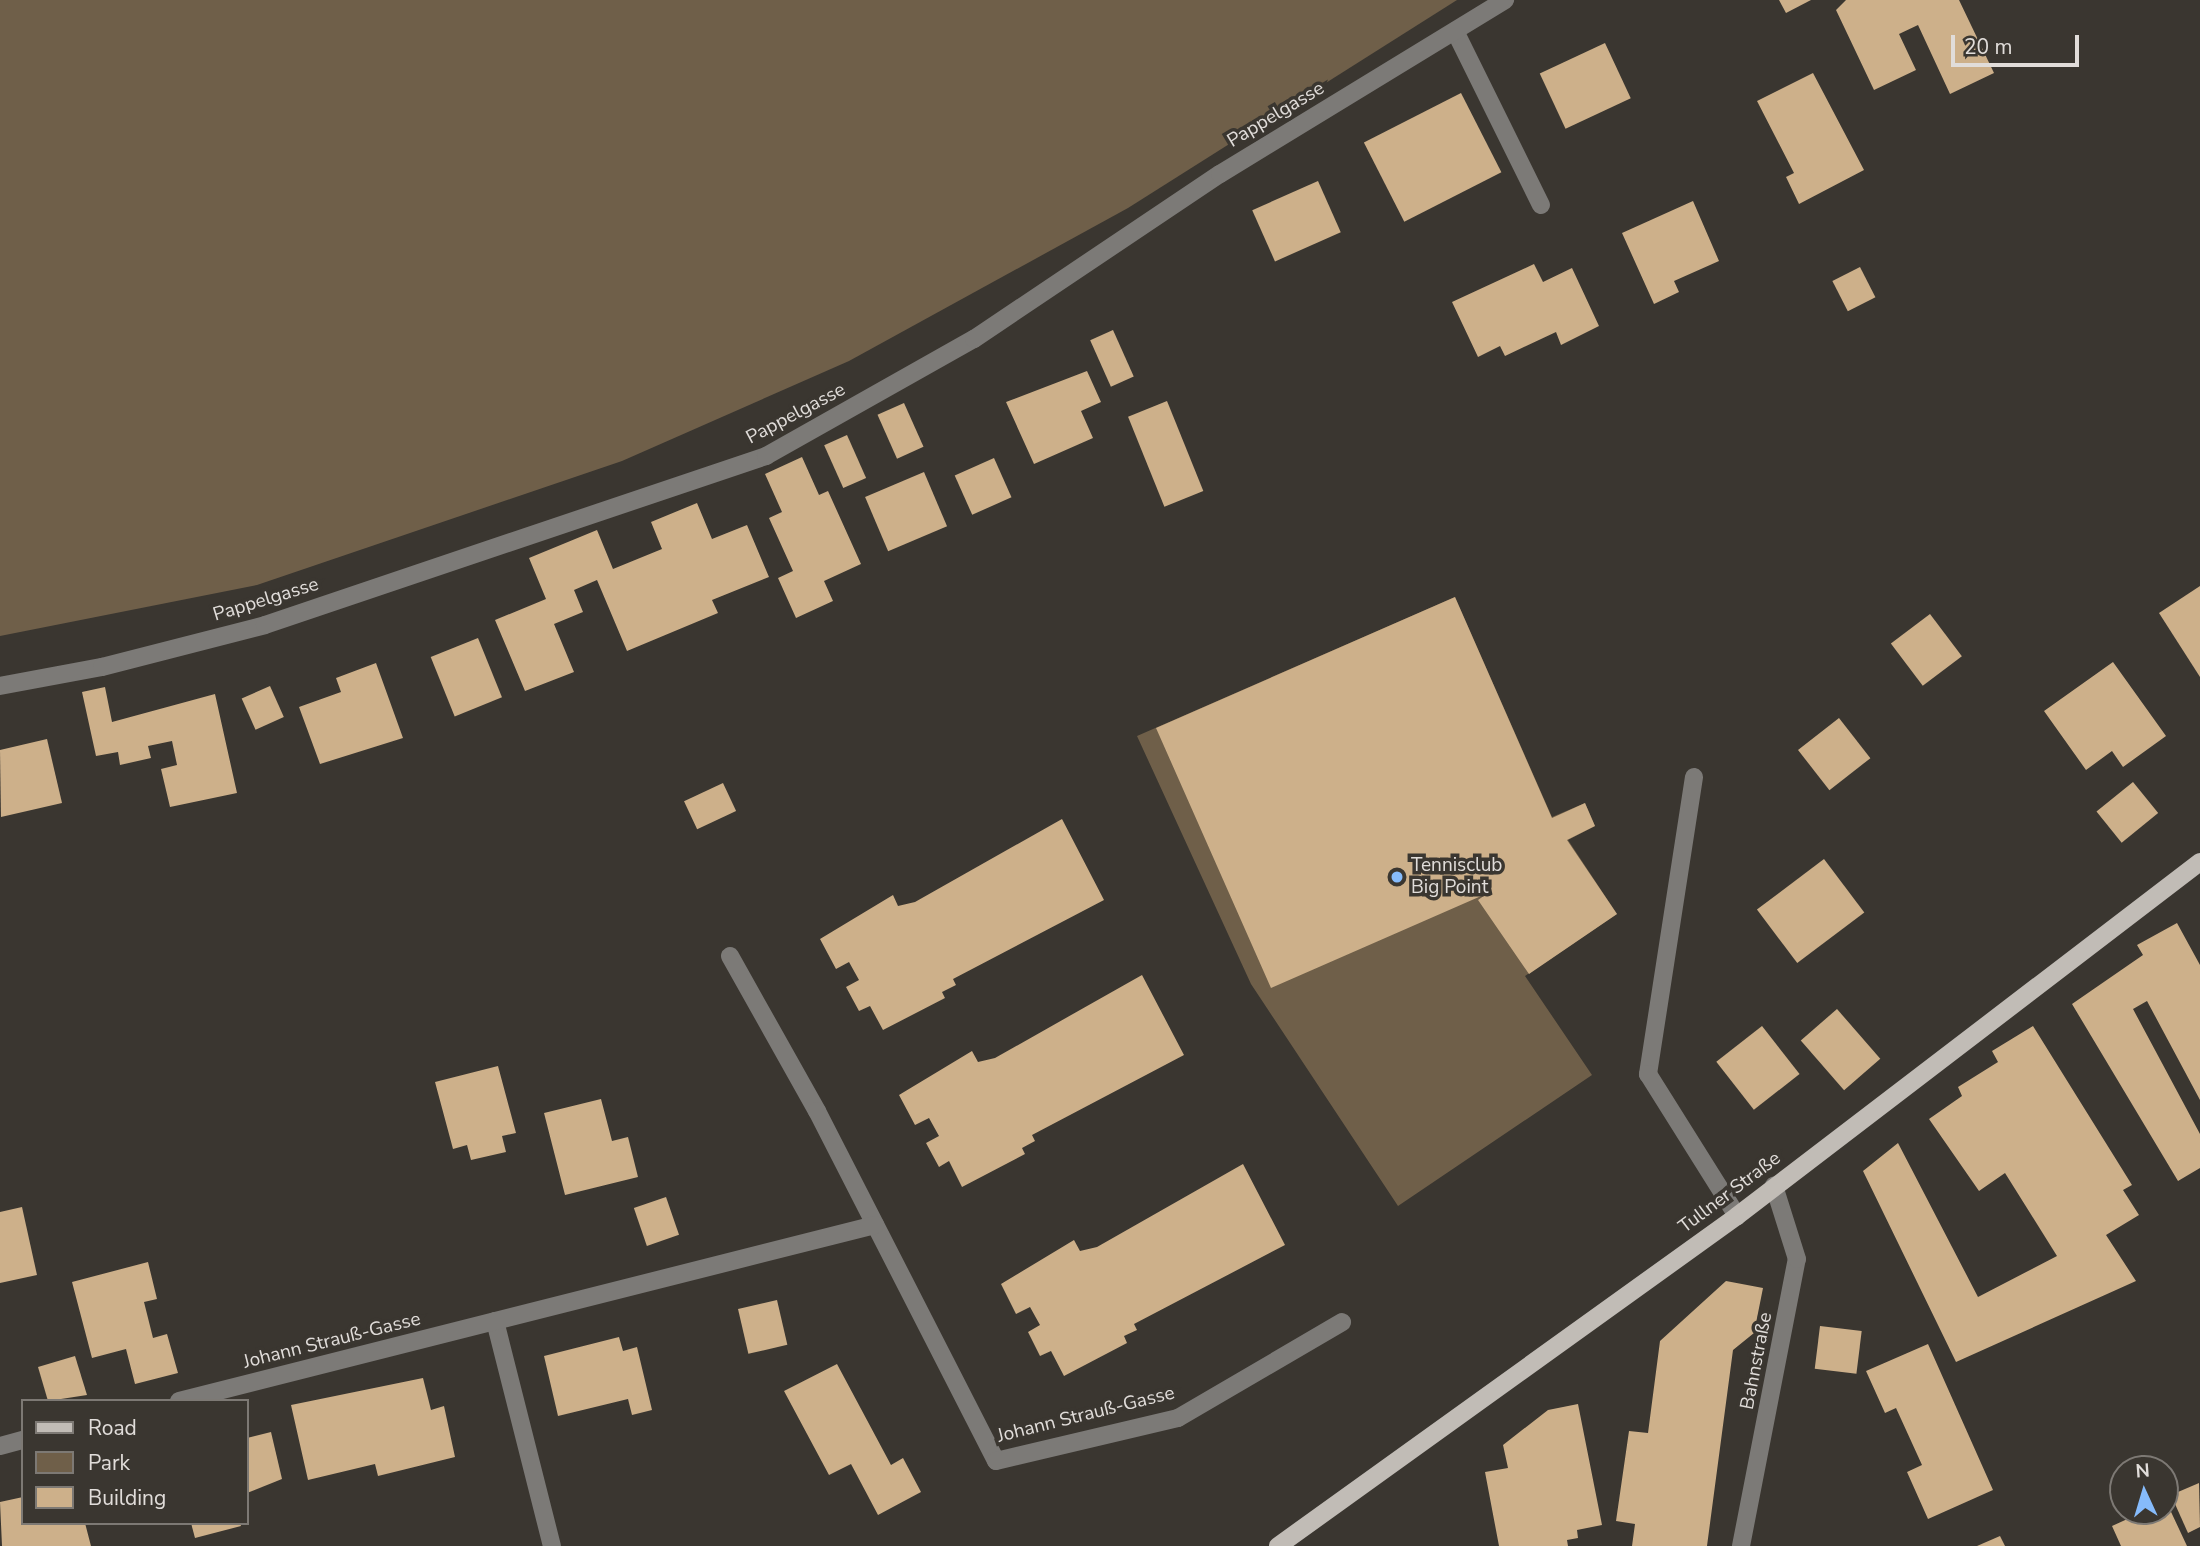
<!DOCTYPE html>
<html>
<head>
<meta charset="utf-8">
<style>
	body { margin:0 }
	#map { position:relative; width:2200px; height:1546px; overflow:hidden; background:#3a3630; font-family:"Nunito Sans",sans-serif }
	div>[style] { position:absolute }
	.green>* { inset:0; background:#6f5f49 }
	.building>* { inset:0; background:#cdb08a; transform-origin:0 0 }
	.minor>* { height:18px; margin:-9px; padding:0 9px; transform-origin:9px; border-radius:9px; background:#7c7a77 }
	.major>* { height:18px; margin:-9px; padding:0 9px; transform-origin:9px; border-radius:9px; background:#c1bcb6 }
	.dots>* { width:19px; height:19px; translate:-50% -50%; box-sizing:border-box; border:4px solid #3a3630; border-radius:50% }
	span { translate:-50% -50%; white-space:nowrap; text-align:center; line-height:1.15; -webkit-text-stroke:7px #3a3630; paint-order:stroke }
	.street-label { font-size:19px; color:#e1ddda }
	.poi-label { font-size:19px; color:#e1ddda }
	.left { translate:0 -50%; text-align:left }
	.legend { position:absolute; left:21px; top:1399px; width:228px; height:126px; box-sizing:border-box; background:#3a3630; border:2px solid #7d7974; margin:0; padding:9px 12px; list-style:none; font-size:21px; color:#e1ddda }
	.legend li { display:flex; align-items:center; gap:14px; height:35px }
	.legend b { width:35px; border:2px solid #7d7974 }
	.north { position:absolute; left:2109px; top:1455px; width:70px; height:70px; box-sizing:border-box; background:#3a3630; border:2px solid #7d7974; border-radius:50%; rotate:356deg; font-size:19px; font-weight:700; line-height:28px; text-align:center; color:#e1ddda }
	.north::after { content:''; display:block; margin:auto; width:24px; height:32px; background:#86bbfb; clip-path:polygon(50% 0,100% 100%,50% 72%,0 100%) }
	.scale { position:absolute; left:1951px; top:35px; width:128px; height:32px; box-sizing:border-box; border:4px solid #e1ddda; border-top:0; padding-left:9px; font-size:21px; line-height:24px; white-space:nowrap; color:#e1ddda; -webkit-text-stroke:5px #3a3630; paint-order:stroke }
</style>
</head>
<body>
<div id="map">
	<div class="green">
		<i style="clip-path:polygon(0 0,1457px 0,1128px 208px,849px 361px,622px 461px,257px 585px,0 636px)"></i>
		<i style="clip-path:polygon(1455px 597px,1552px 817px,1585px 803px,1595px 826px,1568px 840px,1617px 914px,1525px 976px,1592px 1075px,1398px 1206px,1251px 984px,1137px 736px)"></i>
	</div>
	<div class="building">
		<i style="clip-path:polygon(1779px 0,1811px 0,1786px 13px)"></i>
		<i style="clip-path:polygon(1846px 0,1959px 0,1994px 73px,1950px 94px,1918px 25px,1899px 34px,1916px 70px,1874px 90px,1836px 10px)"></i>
		<i style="left:1605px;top:43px;width:61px;height:72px;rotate:65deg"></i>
		<i style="clip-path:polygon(1813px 73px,1864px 170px,1799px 204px,1786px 177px,1794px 173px,1757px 101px)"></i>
		<i style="left:1461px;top:93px;width:89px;height:109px;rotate:63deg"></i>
		<i style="left:1318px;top:181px;width:56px;height:72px;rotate:66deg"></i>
		<i style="clip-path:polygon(1693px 201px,1719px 261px,1674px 281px,1679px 292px,1654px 304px,1622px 233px)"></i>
		<i style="clip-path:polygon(1534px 264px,1543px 282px,1572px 268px,1599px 326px,1561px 345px,1556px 332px,1505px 356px,1500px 346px,1478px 357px,1452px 302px)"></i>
		<i style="left:1860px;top:267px;width:34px;height:31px;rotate:63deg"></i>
		<i style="left:1113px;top:330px;width:51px;height:25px;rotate:66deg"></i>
		<i style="clip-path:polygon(1087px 371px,1101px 402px,1081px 411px,1093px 438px,1034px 464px,1006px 402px)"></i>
		<i style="left:1167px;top:401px;width:97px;height:42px;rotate:68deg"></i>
		<i style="left:904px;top:403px;width:48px;height:29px;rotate:66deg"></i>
		<i style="left:847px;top:435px;width:47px;height:25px;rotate:66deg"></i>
		<i style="clip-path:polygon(802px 457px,819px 495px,828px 491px,861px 564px,824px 581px,833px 601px,796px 618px,778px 578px,793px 571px,769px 518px,782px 512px,765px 474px)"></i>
		<i style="left:994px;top:458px;width:43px;height:43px;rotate:66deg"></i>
		<i style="left:924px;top:472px;width:59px;height:64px;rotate:67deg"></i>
		<i style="clip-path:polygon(697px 503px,712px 539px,747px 525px,769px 577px,712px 600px,718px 613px,627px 651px,597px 580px,574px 590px,583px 612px,554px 624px,574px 672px,525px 691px,495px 620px,546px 599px,529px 558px,597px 530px,613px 569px,662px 549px,651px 522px)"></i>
		<i style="clip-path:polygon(2200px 586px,2200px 677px,2159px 613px)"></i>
		<i style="clip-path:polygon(1455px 597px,1552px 818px,1585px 803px,1595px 826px,1567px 840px,1617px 914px,1529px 974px,1478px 900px,1488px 893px,1271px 988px,1156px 728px)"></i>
		<i style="left:1930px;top:614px;width:53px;height:49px;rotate:53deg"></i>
		<i style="left:478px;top:638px;width:64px;height:51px;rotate:68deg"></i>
		<i style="clip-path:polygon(2113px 662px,2166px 736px,2123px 767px,2112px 751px,2086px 770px,2044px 711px)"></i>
		<i style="clip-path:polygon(376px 663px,403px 738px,320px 764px,299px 707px,341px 692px,336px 678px)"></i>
		<i style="left:270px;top:686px;width:34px;height:31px;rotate:66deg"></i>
		<i style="clip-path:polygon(105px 687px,112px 722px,215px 694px,237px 793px,170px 807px,161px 769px,177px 765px,172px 741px,148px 746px,151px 758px,120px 765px,118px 752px,96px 756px,82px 692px)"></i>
		<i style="left:1839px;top:718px;width:51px;height:52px;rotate:52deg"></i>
		<i style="clip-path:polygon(47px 739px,62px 803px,1px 817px,0 750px)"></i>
		<i style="left:2133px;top:782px;width:40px;height:47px;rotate:51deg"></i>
		<i style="left:723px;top:783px;width:31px;height:43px;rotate:65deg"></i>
		<i style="clip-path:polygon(1062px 819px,1104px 900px,953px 979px,956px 985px,942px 992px,945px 998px,883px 1030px,870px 1006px,859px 1011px,846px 987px,859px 980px,849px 962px,836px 969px,820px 939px,893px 895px,898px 906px,915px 902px)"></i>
		<i style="left:1824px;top:859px;width:67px;height:84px;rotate:53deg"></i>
		<i style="clip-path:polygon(2177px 923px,2200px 965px,2200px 1100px,2147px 1001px,2133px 1009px,2200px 1134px,2200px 1168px,2178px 1181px,2072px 1004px,2143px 955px,2137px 945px)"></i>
		<i style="clip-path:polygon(1142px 975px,1184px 1055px,1032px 1135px,1035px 1141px,1022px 1148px,1025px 1154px,962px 1187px,949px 1161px,939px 1167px,926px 1143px,939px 1136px,929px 1118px,915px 1125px,899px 1095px,972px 1051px,978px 1062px,995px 1058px)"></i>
		<i style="left:1837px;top:1009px;width:66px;height:48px;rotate:49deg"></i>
		<i style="left:1762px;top:1026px;width:61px;height:58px;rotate:52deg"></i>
		<i style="clip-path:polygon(2033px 1026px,2132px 1185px,2123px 1190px,2139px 1215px,2106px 1235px,2136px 1281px,1956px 1362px,1863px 1171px,1898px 1143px,1978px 1297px,2057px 1256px,2005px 1173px,1979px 1191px,1929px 1119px,1962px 1096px,1958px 1087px,1998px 1062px,1992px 1051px)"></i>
		<i style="clip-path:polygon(498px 1066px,516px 1133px,502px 1136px,506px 1152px,471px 1160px,467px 1145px,453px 1149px,435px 1082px)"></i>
		<i style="clip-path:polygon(601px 1099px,612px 1141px,628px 1137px,638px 1177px,565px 1195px,544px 1113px)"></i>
		<i style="clip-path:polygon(1243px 1164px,1285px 1245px,1134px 1324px,1137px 1330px,1124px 1336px,1127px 1343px,1064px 1376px,1051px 1351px,1040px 1356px,1028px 1332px,1040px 1325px,1030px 1307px,1016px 1314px,1001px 1284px,1074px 1240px,1080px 1251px,1097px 1247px)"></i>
		<i style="left:666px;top:1197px;width:40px;height:34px;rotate:71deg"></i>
		<i style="clip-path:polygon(22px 1207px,37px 1275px,0 1283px,0 1212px)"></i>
		<i style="clip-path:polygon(148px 1262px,157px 1299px,144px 1302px,153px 1338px,167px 1334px,178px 1373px,135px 1384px,126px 1349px,92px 1358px,72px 1282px)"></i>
		<i style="clip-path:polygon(1726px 1281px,1763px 1288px,1754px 1333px,1733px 1350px,1707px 1546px,1632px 1546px,1635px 1524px,1616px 1521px,1629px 1431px,1648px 1433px,1660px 1341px)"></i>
		<i style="left:777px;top:1300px;width:46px;height:40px;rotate:77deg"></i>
		<i style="left:1820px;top:1326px;width:42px;height:43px;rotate:7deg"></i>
		<i style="clip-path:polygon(619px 1337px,623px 1351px,637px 1347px,652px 1410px,632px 1415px,628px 1399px,558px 1416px,544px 1356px)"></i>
		<i style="clip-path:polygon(1928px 1344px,1993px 1490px,1928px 1519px,1907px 1472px,1922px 1465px,1896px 1408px,1885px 1413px,1866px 1371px)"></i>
		<i style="clip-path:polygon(75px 1356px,87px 1395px,48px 1401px,38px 1367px)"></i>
		<i style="clip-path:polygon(837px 1364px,891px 1465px,903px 1458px,921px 1492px,878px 1515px,851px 1464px,829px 1475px,784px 1391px)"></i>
		<i style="clip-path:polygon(423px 1378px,431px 1410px,444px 1406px,455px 1457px,378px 1476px,375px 1464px,308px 1480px,291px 1405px)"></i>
		<i style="clip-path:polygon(1578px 1404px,1602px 1525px,1577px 1530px,1578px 1538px,1567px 1540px,1568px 1546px,1499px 1546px,1485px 1472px,1508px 1468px,1503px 1445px,1548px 1410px)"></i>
		<i style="clip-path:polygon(271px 1432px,282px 1479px,247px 1493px,247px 1438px)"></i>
		<i style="clip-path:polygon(2199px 1483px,2200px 1527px,2188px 1533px,2171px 1495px)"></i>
		<i style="clip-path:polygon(23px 1497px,23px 1523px,85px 1523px,91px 1546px,2px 1546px,0 1502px)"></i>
		<i style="clip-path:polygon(2165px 1499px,2187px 1546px,2121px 1546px,2112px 1526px,2145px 1511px,2165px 1511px)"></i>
		<i style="clip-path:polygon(191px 1523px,240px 1523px,241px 1526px,195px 1538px)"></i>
		<i style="clip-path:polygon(2000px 1536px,2005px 1546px,1977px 1546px)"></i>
	</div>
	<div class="minor">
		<i style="left:1455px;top:31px;width:194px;rotate:63.7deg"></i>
		<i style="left:0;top:686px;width:104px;rotate:-10.6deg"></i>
		<i style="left:102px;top:667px;width:168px;rotate:-14.4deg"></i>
		<i style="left:265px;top:625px;width:529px;rotate:-18.64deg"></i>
		<i style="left:766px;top:456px;width:239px;rotate:-29.4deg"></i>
		<i style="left:974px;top:339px;width:296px;rotate:-33.9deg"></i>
		<i style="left:1220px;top:174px;width:334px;rotate:-31.4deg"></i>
		<i style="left:1694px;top:777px;width:301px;rotate:98.8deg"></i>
		<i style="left:1648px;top:1074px;width:168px;rotate:57.9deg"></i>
		<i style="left:730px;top:956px;width:178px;rotate:60.7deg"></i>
		<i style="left:817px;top:1111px;width:393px;rotate:62.9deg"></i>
		<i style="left:996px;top:1461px;width:187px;rotate:-13.3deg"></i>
		<i style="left:1178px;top:1418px;width:190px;rotate:-30.3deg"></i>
		<i style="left:495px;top:1321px;width:232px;rotate:75.8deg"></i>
		<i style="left:179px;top:1401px;width:718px;rotate:-14.19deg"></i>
		<i style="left:0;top:1446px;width:24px;rotate:-15deg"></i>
		<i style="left:1741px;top:1546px;width:292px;rotate:-79deg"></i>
		<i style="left:1797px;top:1259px;width:77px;rotate:-107.5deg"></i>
	</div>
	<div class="major">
		<i style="left:1278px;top:1546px;width:565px;rotate:-35.71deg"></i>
		<i style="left:1737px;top:1216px;width:583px;rotate:-37.4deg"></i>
	</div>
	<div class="dots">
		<i style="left:1397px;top:877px;background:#86bbfb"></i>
	</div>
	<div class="street-label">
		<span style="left:1276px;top:115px;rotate:-31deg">Pappelgasse</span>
		<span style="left:796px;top:414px;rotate:-28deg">Pappelgasse</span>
		<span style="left:266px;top:600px;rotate:-17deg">Pappelgasse</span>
		<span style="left:1730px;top:1193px;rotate:-37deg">Tullner Straße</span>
		<span style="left:332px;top:1341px;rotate:-14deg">Johann Strauß-Gasse</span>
		<span style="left:1757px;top:1361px;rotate:-79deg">Bahnstraße</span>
		<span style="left:1086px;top:1415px;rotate:-14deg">Johann Strauß-Gasse</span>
	</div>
	<div class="poi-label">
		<span class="left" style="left:1411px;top:877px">Tennisclub<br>Big Point</span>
	</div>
	<ul class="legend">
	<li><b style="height:9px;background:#c1bcb6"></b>Road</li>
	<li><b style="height:19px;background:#6f5f49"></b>Park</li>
	<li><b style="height:19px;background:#cdb08a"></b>Building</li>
	</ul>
	<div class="north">N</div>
	<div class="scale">20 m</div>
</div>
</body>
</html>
